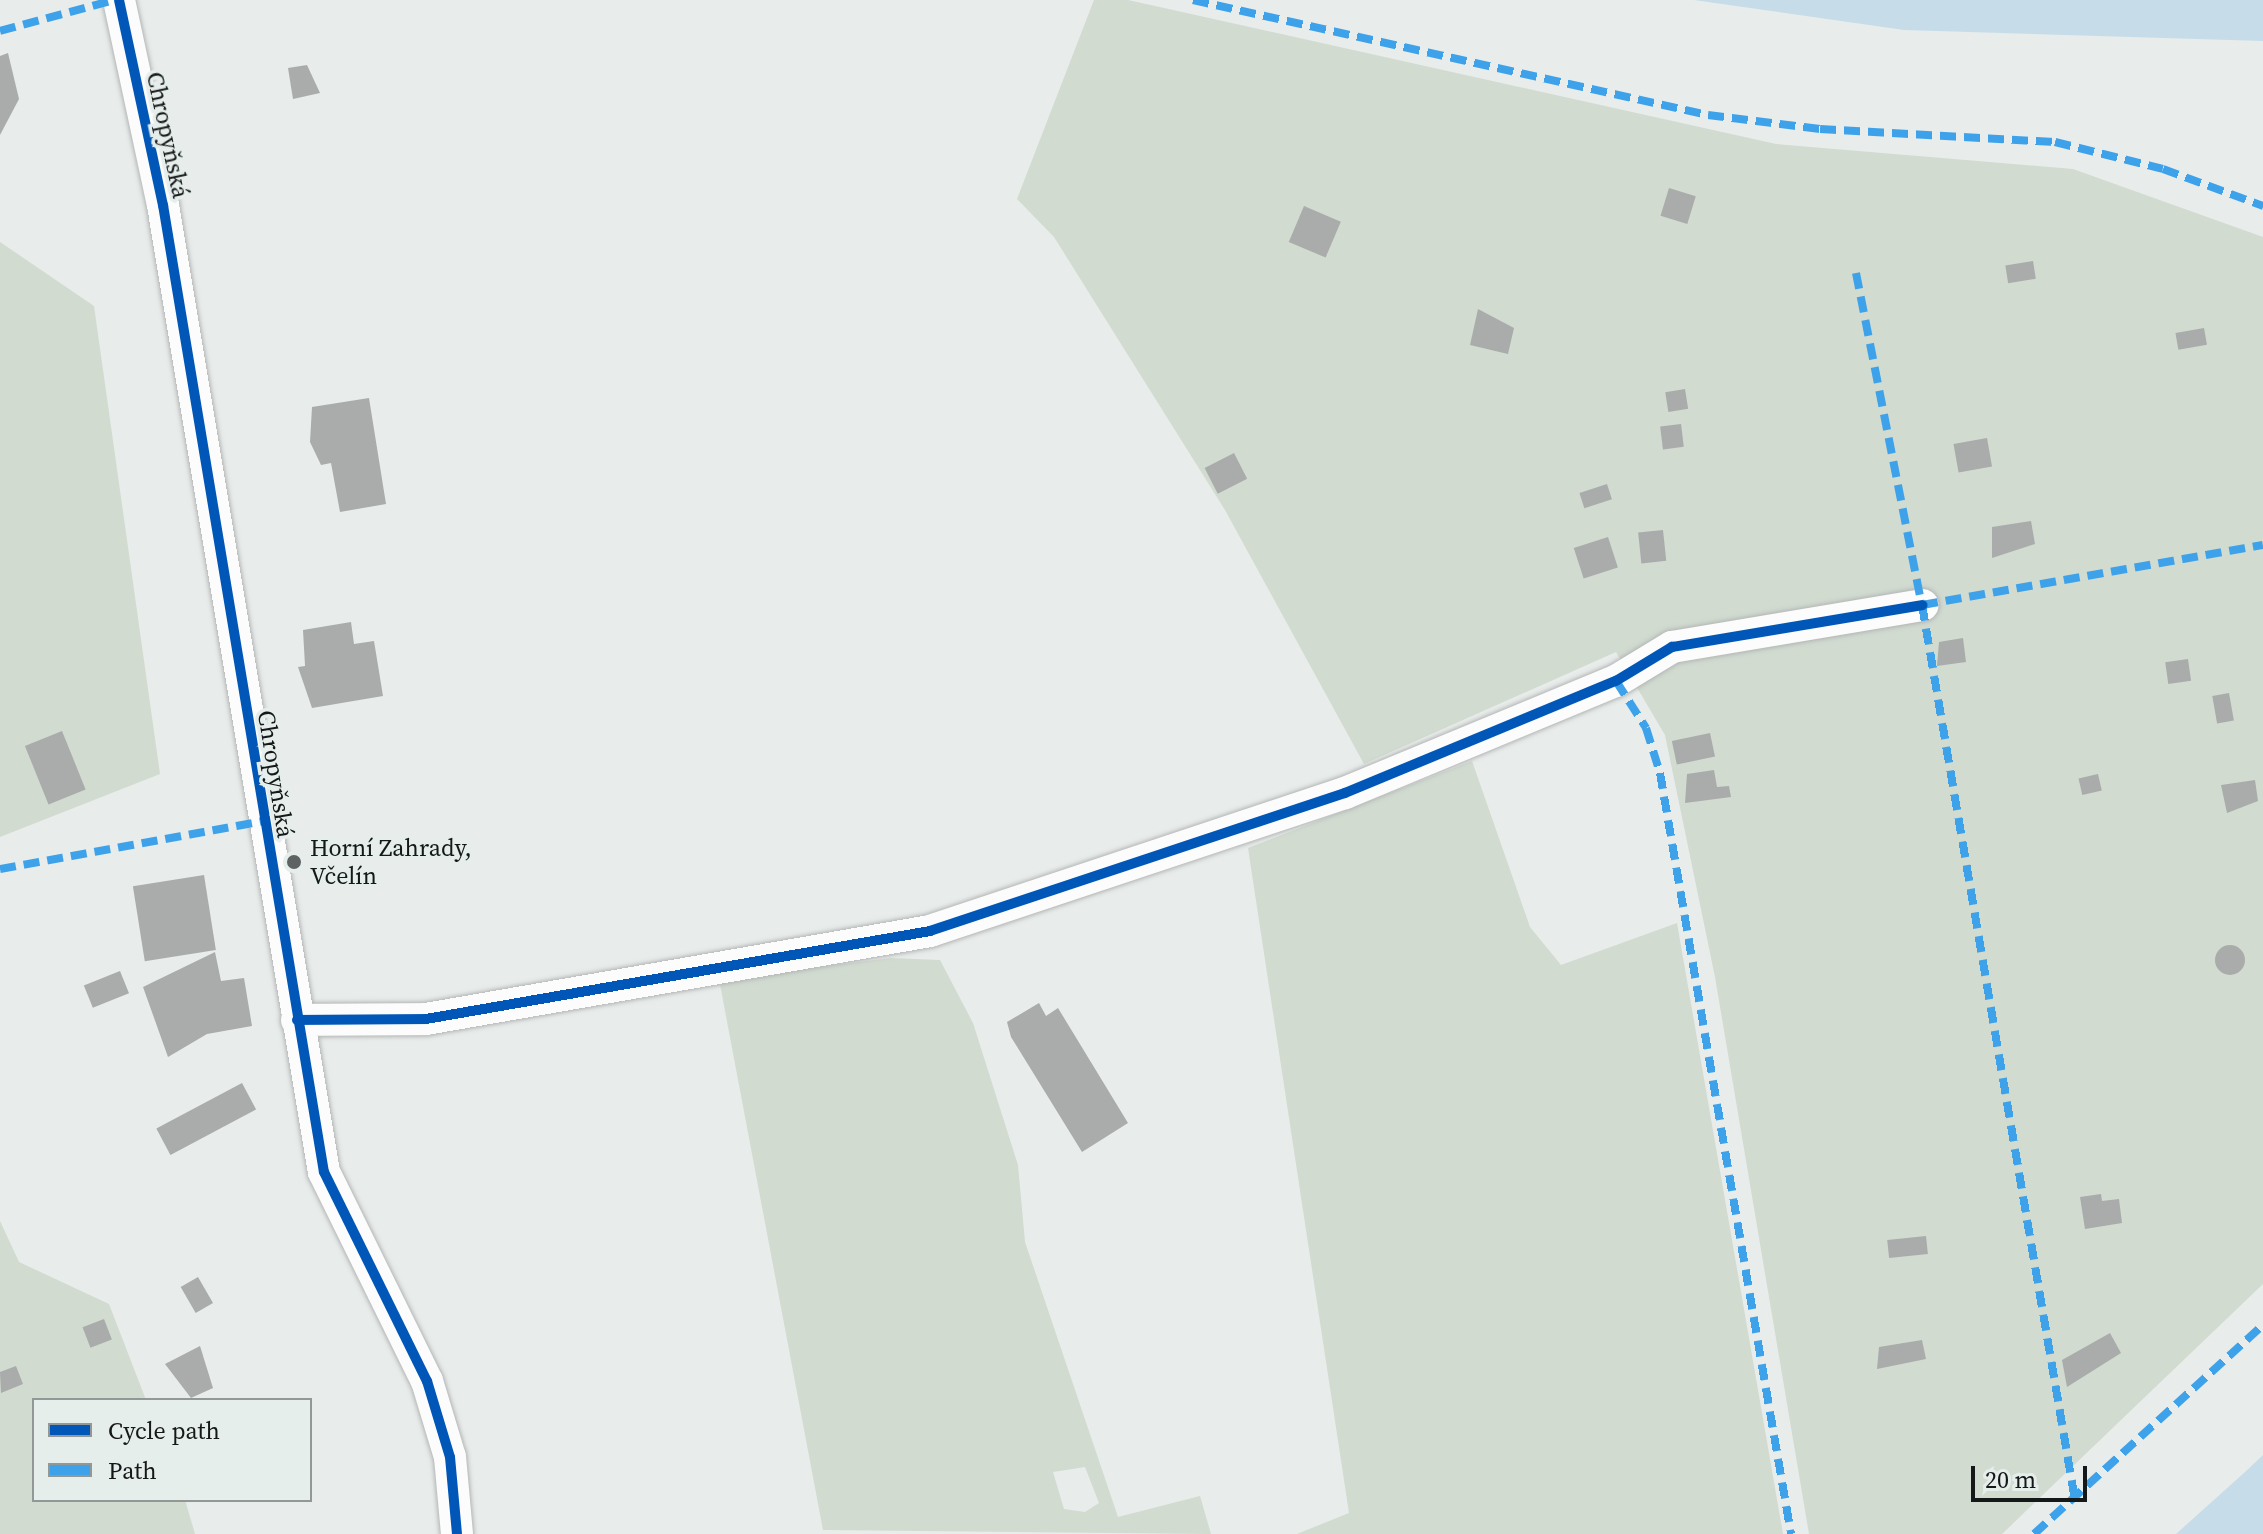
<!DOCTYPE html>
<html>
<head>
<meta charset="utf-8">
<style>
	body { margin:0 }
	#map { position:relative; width:2263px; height:1534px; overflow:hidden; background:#e8eceb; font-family:"Source Serif 4",serif }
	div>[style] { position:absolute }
	.green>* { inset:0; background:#d1dbd0 }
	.water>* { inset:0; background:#c6dde9 }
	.building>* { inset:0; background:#a9acab; transform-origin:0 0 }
	.round { border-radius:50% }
	.roads { filter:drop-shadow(0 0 2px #b3b6b5) drop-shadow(0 0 2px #b3b6b5) }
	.street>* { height:32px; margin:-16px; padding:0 16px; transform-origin:16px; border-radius:16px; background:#fcfcfc }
	.quiet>* { height:8px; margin-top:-4px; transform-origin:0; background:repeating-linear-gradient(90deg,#3da2ea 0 16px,transparent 0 24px) }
	.cycleway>* { height:10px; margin:-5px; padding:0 5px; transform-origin:5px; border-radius:5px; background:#0057b8 }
	.dots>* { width:22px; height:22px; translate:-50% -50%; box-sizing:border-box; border:4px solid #e6eeec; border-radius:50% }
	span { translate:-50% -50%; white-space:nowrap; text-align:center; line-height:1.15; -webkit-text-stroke:7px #e6eeec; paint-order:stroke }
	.street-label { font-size:24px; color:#151818 }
	.poi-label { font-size:24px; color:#151818 }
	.left { translate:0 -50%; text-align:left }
	.legend { position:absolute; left:32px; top:1398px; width:280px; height:104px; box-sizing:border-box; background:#e6eeec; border:2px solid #929897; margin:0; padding:10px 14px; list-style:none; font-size:24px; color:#151818 }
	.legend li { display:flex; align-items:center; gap:16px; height:40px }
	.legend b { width:40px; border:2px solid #929897 }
	.scale { position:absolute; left:1971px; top:1466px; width:116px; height:36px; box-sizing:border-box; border:4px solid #151818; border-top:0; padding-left:10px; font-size:24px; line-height:28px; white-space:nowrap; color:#151818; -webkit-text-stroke:6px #e6eeec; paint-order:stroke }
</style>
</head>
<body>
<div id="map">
	<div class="green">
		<i style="clip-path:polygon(1094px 0,1128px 0,1776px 144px,2073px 169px,2263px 237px,2263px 1284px,2002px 1534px,1809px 1534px,1715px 977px,1665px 735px,1616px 652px,1364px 764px,1225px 510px,1054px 237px,1017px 199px)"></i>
		<i style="clip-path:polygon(0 242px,94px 306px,160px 774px,0 837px)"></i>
		<i style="clip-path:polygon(1472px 761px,1530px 927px,1561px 965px,1677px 923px,1783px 1534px,1297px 1534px,1349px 1513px,1248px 848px)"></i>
		<i style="clip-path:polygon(evenodd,891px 958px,940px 960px,973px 1023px,1018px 1165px,1025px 1242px,1118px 1517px,1200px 1496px,1211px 1534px,823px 1530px,719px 979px,891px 958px,1085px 1467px,1099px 1503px,1085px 1512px,1064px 1509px,1053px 1472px,1085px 1467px)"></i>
		<i style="clip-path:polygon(0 1221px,19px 1262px,109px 1304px,146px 1400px,34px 1400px,34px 1500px,185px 1500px,195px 1534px,0 1534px)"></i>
	</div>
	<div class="water">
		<i style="clip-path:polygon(1694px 0,2263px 0,2263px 41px,1904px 30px)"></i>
		<i style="clip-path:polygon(2263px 1455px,2263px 1534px,2176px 1534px,2245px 1472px)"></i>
	</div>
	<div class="building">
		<i style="clip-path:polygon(8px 53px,19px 99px,0 135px,0 56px)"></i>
		<i style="clip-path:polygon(307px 65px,320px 93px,293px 99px,288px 68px)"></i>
		<i style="left:1669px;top:188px;width:28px;height:29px;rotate:17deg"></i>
		<i style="left:1304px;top:206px;width:40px;height:39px;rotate:23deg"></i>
		<i style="left:2033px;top:261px;width:18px;height:28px;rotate:81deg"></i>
		<i style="clip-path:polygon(1478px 309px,1514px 328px,1508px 354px,1470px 345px)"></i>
		<i style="left:2204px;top:328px;width:17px;height:29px;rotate:80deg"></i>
		<i style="left:1685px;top:389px;width:20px;height:20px;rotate:81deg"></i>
		<i style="clip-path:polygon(369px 398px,386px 504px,340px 512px,331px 463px,321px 465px,310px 442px,312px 407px)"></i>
		<i style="left:1681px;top:424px;width:23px;height:21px;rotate:83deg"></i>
		<i style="left:1987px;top:438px;width:29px;height:34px;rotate:80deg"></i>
		<i style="left:1234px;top:453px;width:29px;height:33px;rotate:63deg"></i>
		<i style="left:1607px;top:484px;width:16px;height:29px;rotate:72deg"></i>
		<i style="clip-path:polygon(2031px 521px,2035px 544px,1992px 558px,1992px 527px)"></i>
		<i style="left:1663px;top:530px;width:31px;height:25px;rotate:84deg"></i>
		<i style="left:1608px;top:537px;width:32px;height:36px;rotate:72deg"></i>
		<i style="clip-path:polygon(351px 622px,354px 644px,374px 641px,383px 696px,312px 708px,298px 667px,305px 666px,303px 630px)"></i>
		<i style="clip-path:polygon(1963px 638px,1966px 662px,1937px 666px,1939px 642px)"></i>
		<i style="left:2188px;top:659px;width:22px;height:23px;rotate:82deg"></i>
		<i style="left:2229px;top:693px;width:28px;height:17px;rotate:80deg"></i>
		<i style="left:62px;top:731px;width:63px;height:40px;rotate:68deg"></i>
		<i style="left:1710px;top:733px;width:24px;height:39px;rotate:78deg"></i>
		<i style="clip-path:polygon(1714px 770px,1717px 787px,1729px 786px,1731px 797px,1685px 803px,1687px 774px)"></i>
		<i style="left:2098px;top:774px;width:17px;height:20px;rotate:77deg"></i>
		<i style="clip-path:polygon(2255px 780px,2258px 801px,2227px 813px,2221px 785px)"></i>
		<i style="left:204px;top:875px;width:76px;height:72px;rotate:81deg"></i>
		<i class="round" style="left:2215px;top:945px;width:30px;height:30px"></i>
		<i style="clip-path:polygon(215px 952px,221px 981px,244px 978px,252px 1026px,207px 1034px,168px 1057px,143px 987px)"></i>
		<i style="left:120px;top:971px;width:24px;height:39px;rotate:68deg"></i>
		<i style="clip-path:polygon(1039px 1003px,1046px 1016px,1058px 1008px,1128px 1123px,1082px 1152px,1011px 1037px,1007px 1022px)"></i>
		<i style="left:242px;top:1083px;width:30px;height:97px;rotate:62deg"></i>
		<i style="clip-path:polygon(2101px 1194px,2102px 1201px,2119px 1199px,2122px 1223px,2085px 1229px,2080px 1197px)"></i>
		<i style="left:1926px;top:1236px;width:18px;height:39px;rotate:84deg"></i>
		<i style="left:198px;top:1277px;width:30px;height:20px;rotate:60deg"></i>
		<i style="left:104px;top:1319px;width:22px;height:23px;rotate:69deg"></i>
		<i style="clip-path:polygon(2110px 1333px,2121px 1353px,2067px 1387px,2062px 1360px)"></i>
		<i style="clip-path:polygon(1922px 1340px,1926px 1359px,1877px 1369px,1879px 1347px)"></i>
		<i style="clip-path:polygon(200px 1346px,213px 1388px,191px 1398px,165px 1364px)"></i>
		<i style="clip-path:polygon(16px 1366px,23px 1384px,1px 1393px,0 1372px)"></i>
	</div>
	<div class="roads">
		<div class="street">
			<i style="left:119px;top:0;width:210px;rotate:77.9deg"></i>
			<i style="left:163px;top:205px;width:980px;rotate:80.55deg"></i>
			<i style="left:324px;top:1172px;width:233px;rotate:63.8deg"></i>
			<i style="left:427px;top:1381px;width:79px;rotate:73.2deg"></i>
			<i style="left:450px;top:1457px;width:77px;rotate:84.8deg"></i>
			<i style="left:297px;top:1020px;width:129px;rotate:-0.4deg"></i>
			<i style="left:426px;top:1019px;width:512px;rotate:-9.9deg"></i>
			<i style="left:930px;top:931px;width:437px;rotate:-18.4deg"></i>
			<i style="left:1345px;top:793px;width:293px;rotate:-22.5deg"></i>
			<i style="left:1616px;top:681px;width:66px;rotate:-31.3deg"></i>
			<i style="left:1672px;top:647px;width:254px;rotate:-9.5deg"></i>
		</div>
	</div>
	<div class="quiet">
		<i style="left:1193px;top:0;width:528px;rotate:12.59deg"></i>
		<i style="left:1708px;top:115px;width:113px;rotate:7.1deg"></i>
		<i style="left:1820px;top:129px;width:235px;rotate:3.2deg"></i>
		<i style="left:2055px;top:142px;width:111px;rotate:14deg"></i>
		<i style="left:2163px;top:169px;width:107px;rotate:20.3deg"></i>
		<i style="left:0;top:31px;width:118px;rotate:-15.2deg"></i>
		<i style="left:1856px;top:273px;width:338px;rotate:78.8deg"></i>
		<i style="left:1922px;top:605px;width:908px;rotate:80.3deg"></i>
		<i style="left:1922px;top:605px;width:346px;rotate:-10deg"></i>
		<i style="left:1616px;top:681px;width:56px;rotate:57.4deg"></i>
		<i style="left:1646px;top:728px;width:47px;rotate:72.7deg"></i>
		<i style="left:1660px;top:773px;width:772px;rotate:80.23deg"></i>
		<i style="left:0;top:869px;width:267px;rotate:-10.3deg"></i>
		<i style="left:2034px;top:1534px;width:310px;rotate:-42.4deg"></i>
	</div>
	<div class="cycleway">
		<i style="left:119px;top:0;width:210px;rotate:77.9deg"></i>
		<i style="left:163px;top:205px;width:980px;rotate:80.55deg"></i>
		<i style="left:324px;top:1172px;width:233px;rotate:63.8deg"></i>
		<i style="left:427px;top:1381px;width:79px;rotate:73.2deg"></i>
		<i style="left:450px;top:1457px;width:77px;rotate:84.8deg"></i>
		<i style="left:297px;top:1020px;width:129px;rotate:-0.4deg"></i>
		<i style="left:426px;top:1019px;width:512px;rotate:-9.9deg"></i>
		<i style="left:930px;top:931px;width:437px;rotate:-18.4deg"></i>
		<i style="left:1345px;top:793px;width:293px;rotate:-22.5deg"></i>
		<i style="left:1616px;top:681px;width:66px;rotate:-31.3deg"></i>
		<i style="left:1672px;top:647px;width:254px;rotate:-9.5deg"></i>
	</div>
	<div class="dots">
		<i style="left:294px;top:862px;background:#5f6262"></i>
	</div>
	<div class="street-label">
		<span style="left:168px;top:135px;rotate:78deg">Chropyňská</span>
		<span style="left:276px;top:774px;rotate:81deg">Chropyňská</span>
	</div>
	<div class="poi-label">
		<span class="left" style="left:310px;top:862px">Horní Zahrady,<br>Včelín</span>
	</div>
	<ul class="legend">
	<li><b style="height:10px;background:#0057b8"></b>Cycle path</li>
	<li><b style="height:10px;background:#3da2ea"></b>Path</li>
	</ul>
	<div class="scale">20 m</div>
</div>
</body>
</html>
